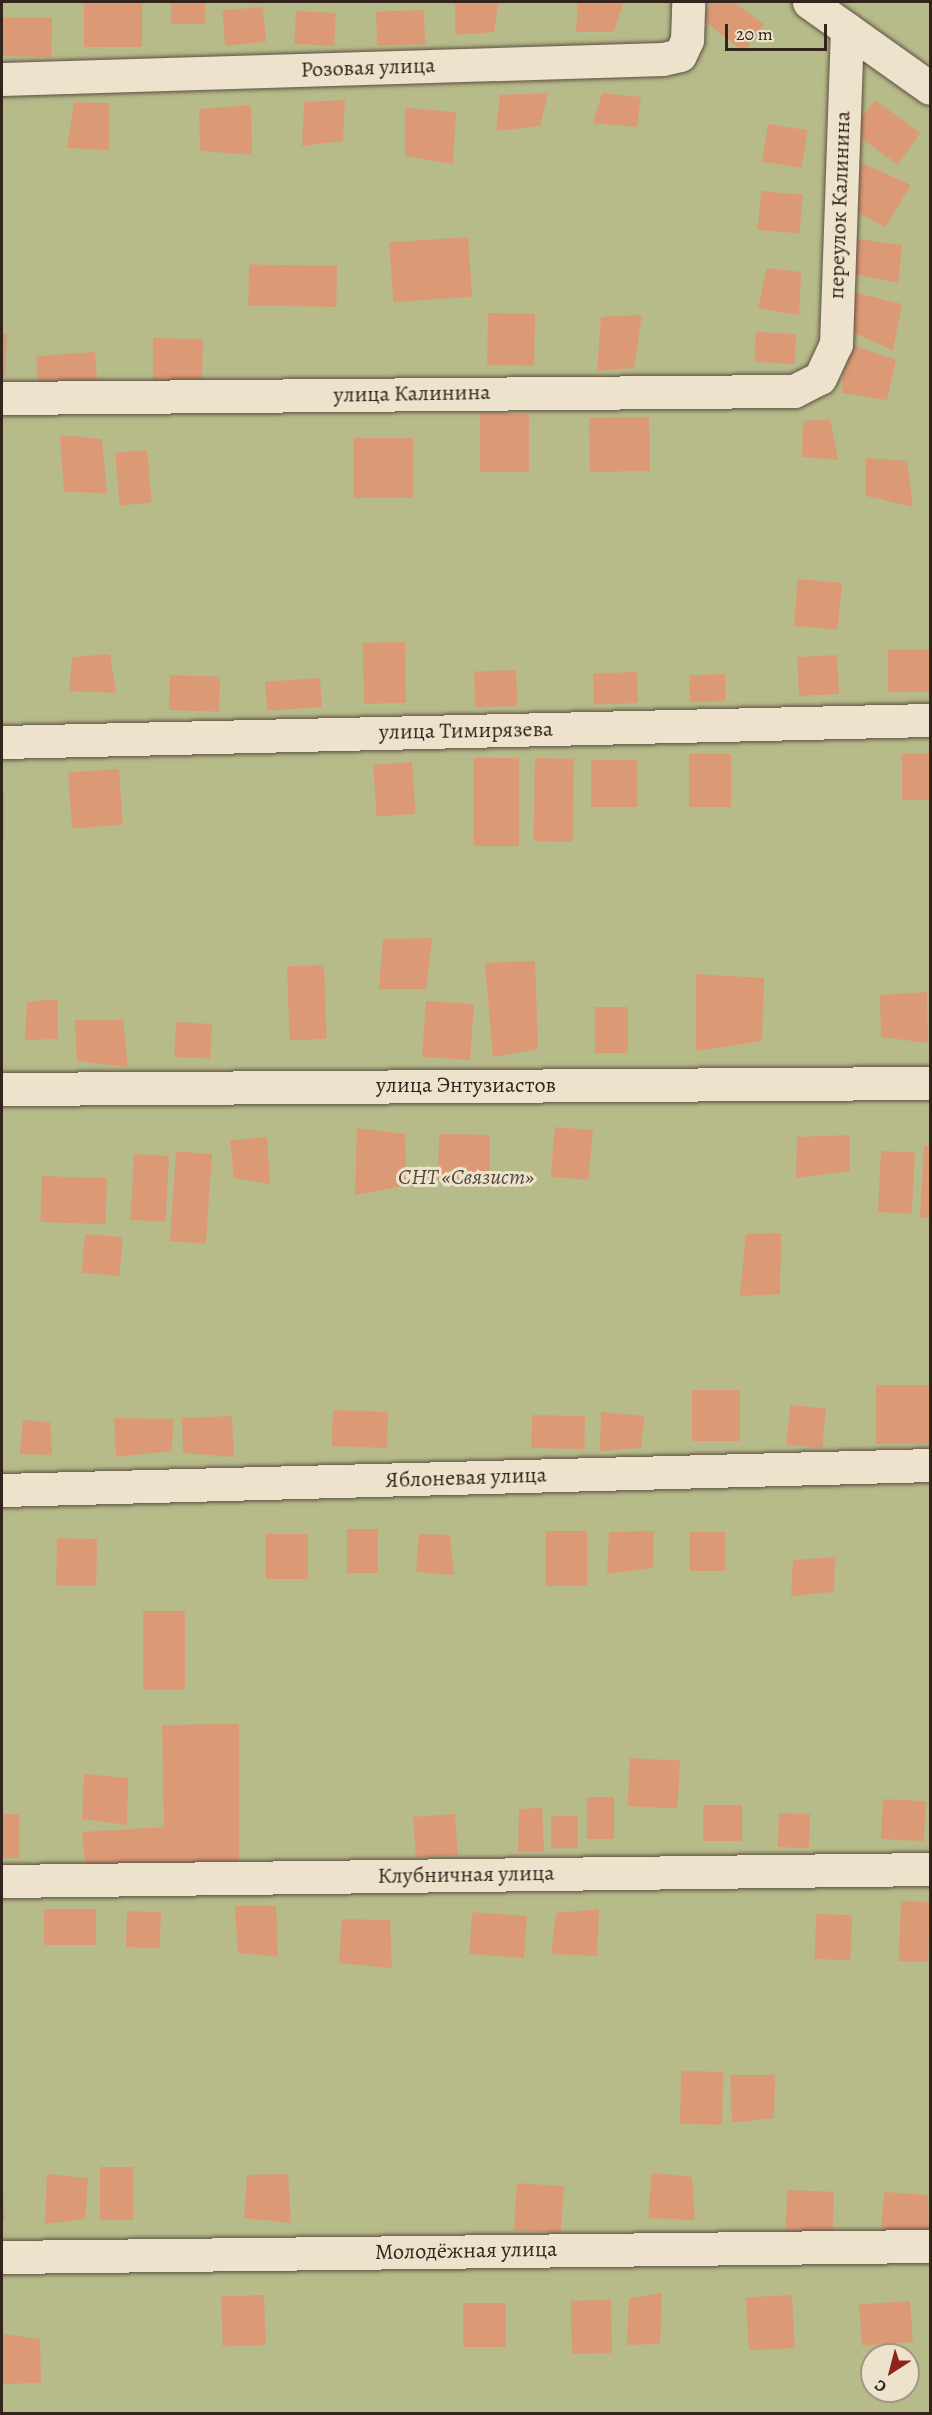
<!DOCTYPE html>
<html>
<head>
<meta charset="utf-8">
<style>
	body { margin:0 }
	#map { position:relative; width:932px; height:2415px; overflow:hidden; background:#e4d3b1; font-family:Alegreya,serif }
	div>[style] { position:absolute }
	.green>* { inset:0; background:#b7bb8a }
	.building>* { inset:0; background:#dc9976; transform-origin:0 0 }
	.roads { filter:drop-shadow(0 0 2px #5e4f41) drop-shadow(0 0 2px #5e4f41) }
	.minor>* { height:33px; margin:-16.5px; padding:0 16.5px; transform-origin:16.5px; border-radius:16.5px; background:#ede2cc }
	span { translate:-50% -50%; white-space:nowrap; text-align:center; line-height:1.15; -webkit-text-stroke:6px #ede2cc; paint-order:stroke }
	.street-label { font-size:22px; color:#32231c }
	.park-label { font-size:22px; color:#534938; font-style:italic }
	.frame { position:absolute; inset:0; border:3px solid #32231c; pointer-events:none }
	.north { position:absolute; left:860px; top:2343px; width:60px; height:60px; box-sizing:border-box; background:#ede2cc; border:2px solid #a29686; border-radius:50%; rotate:216deg; font-size:16px; font-weight:700; line-height:24px; text-align:center; color:#32231c }
	.north::after { content:''; display:block; margin:auto; width:21px; height:27px; background:#8f2418; clip-path:polygon(50% 0,100% 100%,50% 72%,0 100%) }
	.scale { position:absolute; left:725px; top:24px; width:102px; height:27px; box-sizing:border-box; border:3px solid #32231c; border-top:0; padding-left:8px; font-size:18px; line-height:21px; white-space:nowrap; color:#32231c; -webkit-text-stroke:4px #ede2cc; paint-order:stroke }
</style>
</head>
<body>
<div id="map">
	<div class="green">
		<i style="clip-path:polygon(evenodd,2px 2px,930px 2px,930px 2413px,2px 2414px,2px 2px,872px 2355px,908px 2355px,908px 2391px,872px 2391px,872px 2355px)"></i>
	</div>
	<div class="building">
		<i style="left:84px;top:2px;width:58px;height:45px"></i>
		<i style="left:171px;top:2px;width:34px;height:22px"></i>
		<i style="clip-path:polygon(455px 2px,498px 3px,494px 32px,455px 35px)"></i>
		<i style="clip-path:polygon(578px 2px,623px 4px,614px 32px,576px 32px)"></i>
		<i style="clip-path:polygon(712px 2px,733px 2px,764px 24px,744px 52px,702px 19px)"></i>
		<i style="left:263px;top:7px;width:35px;height:41px;rotate:85deg"></i>
		<i style="left:424px;top:10px;width:34px;height:48px;rotate:88deg"></i>
		<i style="left:296px;top:11px;width:40px;height:33px;rotate:3deg"></i>
		<i style="left:52px;top:18px;width:39px;height:50px;rotate:91deg"></i>
		<i style="clip-path:polygon(548px 93px,540px 126px,496px 131px,500px 95px)"></i>
		<i style="clip-path:polygon(602px 93px,641px 97px,637px 127px,593px 123px)"></i>
		<i style="clip-path:polygon(345px 100px,343px 141px,302px 146px,304px 102px)"></i>
		<i style="left:875px;top:100px;width:56px;height:39px;rotate:36deg"></i>
		<i style="clip-path:polygon(74px 102px,109px 103px,109px 150px,67px 148px)"></i>
		<i style="clip-path:polygon(251px 105px,252px 155px,200px 151px,199px 109px)"></i>
		<i style="clip-path:polygon(405px 108px,456px 112px,453px 164px,405px 156px)"></i>
		<i style="left:768px;top:124px;width:40px;height:38px;rotate:9deg"></i>
		<i style="clip-path:polygon(851px 158px,911px 185px,885px 227px,848px 207px)"></i>
		<i style="left:761px;top:191px;width:42px;height:39px;rotate:5deg"></i>
		<i style="left:468px;top:237px;width:60px;height:79px;rotate:86deg"></i>
		<i style="clip-path:polygon(850px 238px,902px 245px,898px 283px,855px 274px)"></i>
		<i style="left:337px;top:266px;width:41px;height:88px;rotate:91deg"></i>
		<i style="clip-path:polygon(767px 268px,801px 272px,799px 315px,758px 308px)"></i>
		<i style="clip-path:polygon(856px 293px,902px 304px,893px 351px,845px 328px)"></i>
		<i style="left:488px;top:313px;width:47px;height:52px;rotate:1deg"></i>
		<i style="clip-path:polygon(642px 315px,634px 368px,597px 371px,601px 317px)"></i>
		<i style="left:756px;top:332px;width:40px;height:30px;rotate:3deg"></i>
		<i style="clip-path:polygon(2px 334px,7px 334px,5px 375px,2px 375px)"></i>
		<i style="clip-path:polygon(153px 338px,203px 339px,202px 381px,153px 386px)"></i>
		<i style="clip-path:polygon(844px 342px,896px 360px,887px 400px,842px 393px)"></i>
		<i style="left:95px;top:352px;width:30px;height:59px;rotate:86deg"></i>
		<i style="left:529px;top:414px;width:58px;height:49px;rotate:90deg"></i>
		<i style="left:649px;top:417px;width:54px;height:60px;rotate:89deg"></i>
		<i style="clip-path:polygon(830px 419px,838px 460px,802px 457px,803px 421px)"></i>
		<i style="clip-path:polygon(60px 435px,102px 439px,107px 493px,64px 492px)"></i>
		<i style="left:413px;top:438px;width:60px;height:59px;rotate:90deg"></i>
		<i style="left:147px;top:450px;width:53px;height:32px;rotate:85deg"></i>
		<i style="clip-path:polygon(866px 458px,907px 461px,913px 507px,866px 496px)"></i>
		<i style="left:798px;top:579px;width:44px;height:47px;rotate:5deg"></i>
		<i style="left:405px;top:642px;width:61px;height:42px;rotate:89deg"></i>
		<i style="left:930px;top:650px;width:42px;height:42px;rotate:90deg"></i>
		<i style="clip-path:polygon(110px 654px,116px 693px,69px 691px,72px 657px)"></i>
		<i style="left:837px;top:655px;width:39px;height:40px;rotate:87deg"></i>
		<i style="left:516px;top:670px;width:36px;height:42px;rotate:88deg"></i>
		<i style="left:637px;top:672px;width:31px;height:44px;rotate:88deg"></i>
		<i style="left:725px;top:674px;width:27px;height:36px;rotate:88deg"></i>
		<i style="left:170px;top:675px;width:50px;height:35px;rotate:2deg"></i>
		<i style="left:320px;top:678px;width:29px;height:55px;rotate:86deg"></i>
		<i style="left:689px;top:754px;width:42px;height:53px"></i>
		<i style="left:902px;top:754px;width:28px;height:46px"></i>
		<i style="left:519px;top:758px;width:88px;height:45px;rotate:90deg"></i>
		<i style="left:535px;top:758px;width:39px;height:83px;rotate:1deg"></i>
		<i style="left:591px;top:760px;width:46px;height:47px"></i>
		<i style="left:412px;top:762px;width:52px;height:39px;rotate:86deg"></i>
		<i style="left:119px;top:769px;width:56px;height:51px;rotate:86deg"></i>
		<i style="left:2px;top:792px;width:2px;height:49px"></i>
		<i style="clip-path:polygon(432px 938px,426px 989px,379px 989px,383px 939px)"></i>
		<i style="clip-path:polygon(535px 961px,538px 1049px,493px 1057px,485px 963px)"></i>
		<i style="left:324px;top:965px;width:74px;height:37px;rotate:88deg"></i>
		<i style="clip-path:polygon(696px 974px,764px 978px,762px 1041px,696px 1051px)"></i>
		<i style="clip-path:polygon(927px 992px,928px 1043px,881px 1037px,880px 995px)"></i>
		<i style="clip-path:polygon(58px 999px,58px 1039px,25px 1040px,27px 1002px)"></i>
		<i style="left:426px;top:1001px;width:48px;height:56px;rotate:4deg"></i>
		<i style="left:595px;top:1007px;width:33px;height:46px"></i>
		<i style="clip-path:polygon(75px 1020px,123px 1020px,128px 1067px,77px 1061px)"></i>
		<i style="left:176px;top:1022px;width:36px;height:35px;rotate:3deg"></i>
		<i style="left:555px;top:1127px;width:38px;height:50px;rotate:5deg"></i>
		<i style="clip-path:polygon(357px 1128px,405px 1134px,407px 1185px,355px 1195px)"></i>
		<i style="left:439px;top:1134px;width:51px;height:46px;rotate:1deg"></i>
		<i style="clip-path:polygon(850px 1135px,850px 1171px,796px 1178px,797px 1137px)"></i>
		<i style="clip-path:polygon(267px 1137px,270px 1184px,234px 1178px,230px 1140px)"></i>
		<i style="clip-path:polygon(924px 1146px,930px 1146px,930px 1218px,920px 1217px)"></i>
		<i style="left:881px;top:1151px;width:34px;height:61px;rotate:3deg"></i>
		<i style="left:134px;top:1154px;width:35px;height:66px;rotate:3deg"></i>
		<i style="left:212px;top:1154px;width:90px;height:36px;rotate:94deg"></i>
		<i style="left:42px;top:1176px;width:65px;height:46px;rotate:2deg"></i>
		<i style="clip-path:polygon(781px 1233px,780px 1294px,740px 1296px,746px 1234px)"></i>
		<i style="left:85px;top:1234px;width:38px;height:39px;rotate:5deg"></i>
		<i style="left:876px;top:1385px;width:54px;height:59px"></i>
		<i style="left:692px;top:1390px;width:48px;height:51px"></i>
		<i style="left:790px;top:1405px;width:36px;height:40px;rotate:5deg"></i>
		<i style="left:333px;top:1410px;width:55px;height:36px;rotate:2deg"></i>
		<i style="clip-path:polygon(601px 1412px,644px 1416px,641px 1448px,600px 1451px)"></i>
		<i style="left:532px;top:1415px;width:53px;height:33px;rotate:1deg"></i>
		<i style="clip-path:polygon(232px 1416px,234px 1457px,183px 1453px,182px 1418px)"></i>
		<i style="clip-path:polygon(114px 1418px,174px 1419px,171px 1451px,116px 1457px)"></i>
		<i style="clip-path:polygon(23px 1420px,50px 1422px,52px 1455px,20px 1454px)"></i>
		<i style="left:347px;top:1529px;width:31px;height:44px"></i>
		<i style="left:546px;top:1531px;width:41px;height:55px"></i>
		<i style="clip-path:polygon(654px 1531px,653px 1568px,607px 1574px,609px 1532px)"></i>
		<i style="left:690px;top:1532px;width:35px;height:39px"></i>
		<i style="left:266px;top:1534px;width:42px;height:45px"></i>
		<i style="clip-path:polygon(419px 1534px,450px 1535px,454px 1575px,416px 1572px)"></i>
		<i style="left:97px;top:1539px;width:47px;height:40px;rotate:91deg"></i>
		<i style="clip-path:polygon(835px 1557px,834px 1592px,791px 1596px,793px 1560px)"></i>
		<i style="left:143px;top:1611px;width:42px;height:79px"></i>
		<i style="clip-path:polygon(239px 1724px,239px 1862px,86px 1870px,82px 1832px,164px 1827px,162px 1725px)"></i>
		<i style="left:630px;top:1758px;width:50px;height:48px;rotate:3deg"></i>
		<i style="clip-path:polygon(84px 1774px,128px 1778px,127px 1825px,82px 1819px)"></i>
		<i style="left:587px;top:1797px;width:27px;height:42px"></i>
		<i style="left:883px;top:1799px;width:43px;height:40px;rotate:3deg"></i>
		<i style="left:742px;top:1805px;width:36px;height:39px;rotate:90deg"></i>
		<i style="clip-path:polygon(542px 1808px,544px 1852px,518px 1851px,519px 1809px)"></i>
		<i style="left:779px;top:1813px;width:31px;height:34px;rotate:2deg"></i>
		<i style="left:19px;top:1814px;width:44px;height:17px;rotate:90deg"></i>
		<i style="left:455px;top:1814px;width:41px;height:42px;rotate:86deg"></i>
		<i style="left:551px;top:1816px;width:27px;height:32px"></i>
		<i style="left:901px;top:1901px;width:29px;height:60px;rotate:2deg"></i>
		<i style="clip-path:polygon(235px 1906px,276px 1906px,278px 1957px,238px 1953px)"></i>
		<i style="left:44px;top:1909px;width:52px;height:36px"></i>
		<i style="clip-path:polygon(599px 1909px,597px 1956px,551px 1954px,556px 1913px)"></i>
		<i style="left:127px;top:1911px;width:34px;height:36px;rotate:2deg"></i>
		<i style="left:816px;top:1914px;width:36px;height:45px;rotate:2deg"></i>
		<i style="left:527px;top:1916px;width:42px;height:55px;rotate:94deg"></i>
		<i style="clip-path:polygon(342px 1919px,390px 1920px,392px 1968px,339px 1963px)"></i>
		<i style="left:681px;top:2071px;width:42px;height:53px;rotate:1deg"></i>
		<i style="clip-path:polygon(730px 2075px,775px 2075px,774px 2118px,732px 2123px)"></i>
		<i style="left:133px;top:2167px;width:53px;height:33px;rotate:90deg"></i>
		<i style="clip-path:polygon(652px 2173px,692px 2177px,695px 2220px,648px 2218px)"></i>
		<i style="clip-path:polygon(47px 2174px,88px 2178px,85px 2219px,45px 2224px)"></i>
		<i style="clip-path:polygon(288px 2174px,291px 2223px,244px 2218px,247px 2175px)"></i>
		<i style="clip-path:polygon(2px 2177px,5px 2221px,2px 2222px)"></i>
		<i style="left:517px;top:2183px;width:47px;height:47px;rotate:4deg"></i>
		<i style="left:787px;top:2190px;width:47px;height:41px;rotate:2deg"></i>
		<i style="clip-path:polygon(884px 2192px,928px 2195px,929px 2231px,881px 2231px)"></i>
		<i style="clip-path:polygon(662px 2293px,660px 2344px,627px 2345px,629px 2298px)"></i>
		<i style="left:264px;top:2295px;width:50px;height:43px;rotate:88deg"></i>
		<i style="left:792px;top:2295px;width:53px;height:46px;rotate:87deg"></i>
		<i style="left:611px;top:2300px;width:53px;height:40px;rotate:89deg"></i>
		<i style="left:910px;top:2301px;width:41px;height:51px;rotate:86deg"></i>
		<i style="left:463px;top:2303px;width:43px;height:44px"></i>
		<i style="clip-path:polygon(2px 2334px,40px 2339px,41px 2383px,2px 2384px)"></i>
	</div>
	<div class="roads">
		<div class="minor">
			<i style="left:809px;top:2px;width:148px;rotate:35.4deg"></i>
			<i style="left:2px;top:79px;width:661px;rotate:-1.73deg"></i>
			<i style="left:663px;top:59px;width:17px;rotate:-13deg"></i>
			<i style="left:680px;top:55px;width:17px;rotate:-65deg"></i>
			<i style="left:687px;top:40px;width:38px;rotate:-88deg"></i>
			<i style="left:2px;top:398px;width:792px;rotate:-0.51deg"></i>
			<i style="left:794px;top:391px;width:29px;rotate:-27deg"></i>
			<i style="left:820px;top:378px;width:38px;rotate:-65deg"></i>
			<i style="left:836px;top:344px;width:315px;rotate:-88deg"></i>
			<i style="left:2px;top:742px;width:928px;rotate:-1.36deg"></i>
			<i style="left:2px;top:1089px;width:928px;rotate:-0.37deg"></i>
			<i style="left:2px;top:1490px;width:928px;rotate:-1.54deg"></i>
			<i style="left:2px;top:1881px;width:928px;rotate:-0.74deg"></i>
			<i style="left:2px;top:2257px;width:928px;rotate:-0.68deg"></i>
		</div>
	</div>
	<div class="street-label">
		<span style="left:368px;top:68px;rotate:-2deg">Розовая улица</span>
		<span style="left:840px;top:205px;rotate:-88deg">переулок Калинина</span>
		<span style="left:412px;top:394px;rotate:-1deg">улица Калинина</span>
		<span style="left:466px;top:731px;rotate:-1deg">улица Тимирязева</span>
		<span style="left:466px;top:1086px">улица Энтузиастов</span>
		<span style="left:466px;top:1478px;rotate:-2deg">Яблоневая улица</span>
		<span style="left:466px;top:1875px;rotate:-1deg">Клубничная улица</span>
		<span style="left:466px;top:2251px;rotate:-1deg">Молодёжная улица</span>
	</div>
	<div class="park-label">
		<span style="left:466px;top:1178px">СНТ «Связист»</span>
	</div>
	<div class="frame"></div>
	<div class="north">С</div>
	<div class="scale">20 m</div>
</div>
</body>
</html>
